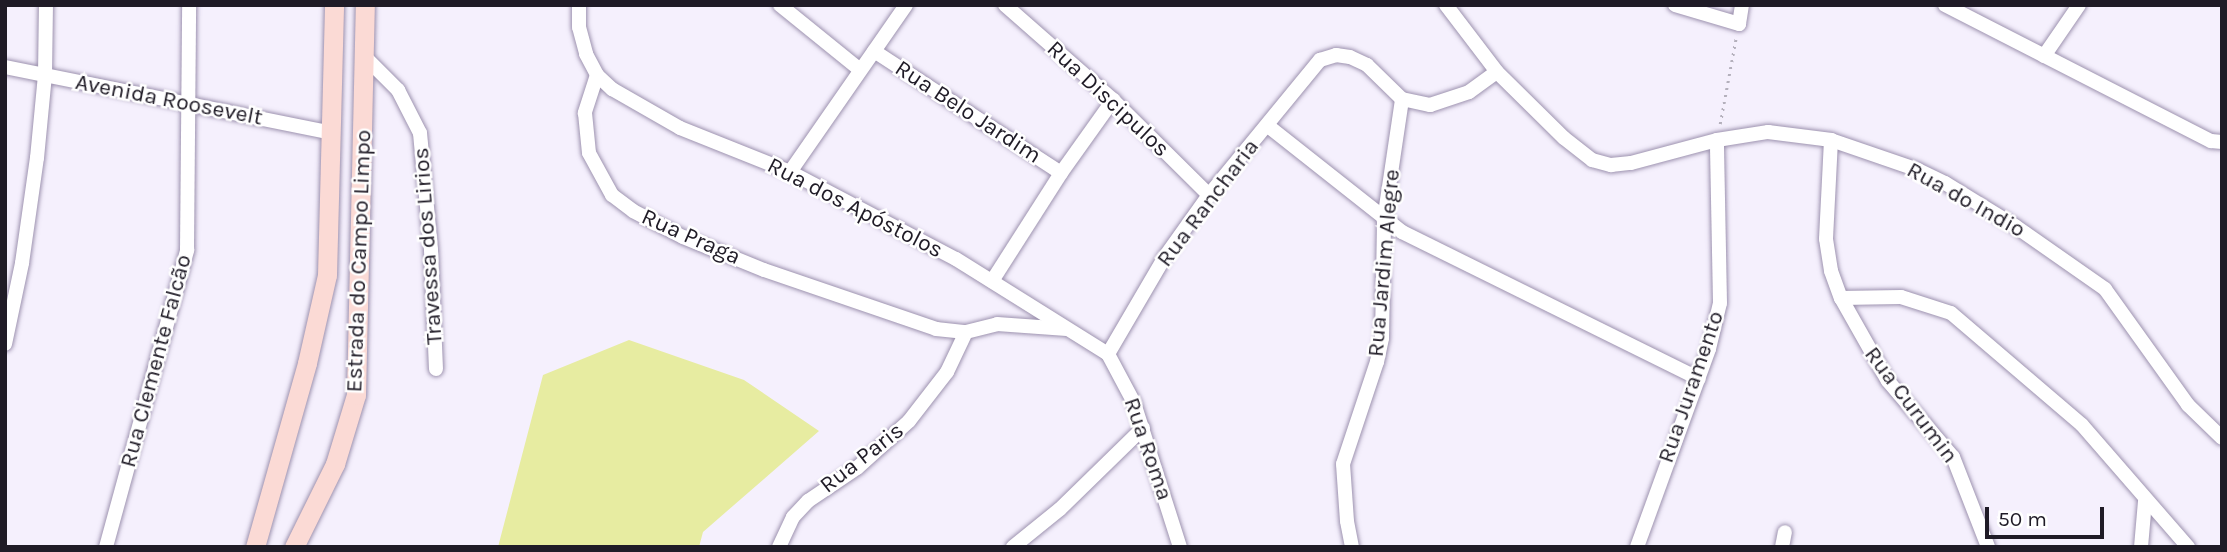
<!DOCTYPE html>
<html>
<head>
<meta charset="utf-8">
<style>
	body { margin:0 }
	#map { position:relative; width:2227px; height:552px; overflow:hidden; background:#f5f0fd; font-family:Karla,sans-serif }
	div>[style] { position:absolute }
	.green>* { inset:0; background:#e7eca1 }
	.path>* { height:2.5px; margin-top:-1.25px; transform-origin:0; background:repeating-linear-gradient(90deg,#b4b0bc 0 2px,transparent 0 7px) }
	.roads { filter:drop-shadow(0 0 2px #9d92af) drop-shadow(0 0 2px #9d92af) }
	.street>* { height:14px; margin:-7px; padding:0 7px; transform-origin:7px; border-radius:7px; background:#fff }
	.secondary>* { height:19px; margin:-9.5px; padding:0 9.5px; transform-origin:9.5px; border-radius:9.5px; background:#fbdad5 }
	span { translate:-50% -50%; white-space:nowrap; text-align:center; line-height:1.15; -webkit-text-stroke:5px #fff; paint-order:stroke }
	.street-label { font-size:23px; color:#1f1b26 }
	.frame { position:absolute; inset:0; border:7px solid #1f1b26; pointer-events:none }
	.scale { position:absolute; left:1985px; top:507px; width:119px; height:32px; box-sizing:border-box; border:4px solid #1f1b26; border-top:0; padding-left:9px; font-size:21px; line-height:24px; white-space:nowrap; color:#1f1b26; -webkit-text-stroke:5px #fff; paint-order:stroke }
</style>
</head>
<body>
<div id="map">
	<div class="green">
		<i style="clip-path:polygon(629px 340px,744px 380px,819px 431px,703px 532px,699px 547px,498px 547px,543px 375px)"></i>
	</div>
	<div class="path">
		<i style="left:1720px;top:124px;width:87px;rotate:-79.5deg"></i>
	</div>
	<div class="roads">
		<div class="street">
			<i style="left:579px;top:5px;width:22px;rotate:90deg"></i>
			<i style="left:579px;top:27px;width:28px;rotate:75deg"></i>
			<i style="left:586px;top:54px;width:24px;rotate:62deg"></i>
			<i style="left:597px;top:75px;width:21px;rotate:43deg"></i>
			<i style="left:612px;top:89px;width:78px;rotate:29.8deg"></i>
			<i style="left:680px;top:128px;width:118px;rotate:21.8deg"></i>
			<i style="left:790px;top:172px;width:187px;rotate:27.7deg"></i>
			<i style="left:956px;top:259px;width:179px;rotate:32deg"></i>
			<i style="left:1108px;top:354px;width:55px;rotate:62deg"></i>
			<i style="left:1134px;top:403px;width:151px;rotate:72.3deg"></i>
			<i style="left:780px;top:5px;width:102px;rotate:39deg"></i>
			<i style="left:1005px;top:5px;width:144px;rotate:41.3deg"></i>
			<i style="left:1113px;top:100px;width:135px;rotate:44.7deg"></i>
			<i style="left:1446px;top:5px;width:84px;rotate:52.7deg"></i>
			<i style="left:1497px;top:72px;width:94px;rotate:44.6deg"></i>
			<i style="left:1564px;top:138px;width:36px;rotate:38deg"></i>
			<i style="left:1592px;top:160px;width:20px;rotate:15deg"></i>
			<i style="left:1611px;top:165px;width:20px;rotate:-6deg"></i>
			<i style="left:1631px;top:163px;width:89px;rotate:-15deg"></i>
			<i style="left:1717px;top:140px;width:52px;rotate:-8.9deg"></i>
			<i style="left:1768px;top:132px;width:64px;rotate:7.2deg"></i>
			<i style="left:1831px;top:140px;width:92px;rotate:19deg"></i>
			<i style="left:1918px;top:170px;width:30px;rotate:26deg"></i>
			<i style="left:1945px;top:183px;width:82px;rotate:31.6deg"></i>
			<i style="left:2015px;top:226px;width:110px;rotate:35deg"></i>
			<i style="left:2105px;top:289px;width:143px;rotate:54.4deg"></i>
			<i style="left:2188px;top:405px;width:47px;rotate:44.1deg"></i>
			<i style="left:1675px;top:5px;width:67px;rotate:16.5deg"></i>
			<i style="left:1739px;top:24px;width:19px;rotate:-81deg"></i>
			<i style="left:1945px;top:5px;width:299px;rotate:27.1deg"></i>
			<i style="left:2211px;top:141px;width:11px;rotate:5deg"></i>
			<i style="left:874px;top:51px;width:223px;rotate:33.1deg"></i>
			<i style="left:2044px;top:56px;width:62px;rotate:-55.5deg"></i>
			<i style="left:365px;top:57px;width:47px;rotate:45deg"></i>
			<i style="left:398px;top:90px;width:48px;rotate:62.9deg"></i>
			<i style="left:420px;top:133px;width:118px;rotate:84.6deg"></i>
			<i style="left:431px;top:250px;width:119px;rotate:87.6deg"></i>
			<i style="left:5px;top:67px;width:334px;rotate:11.4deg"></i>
			<i style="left:597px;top:75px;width:40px;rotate:108deg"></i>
			<i style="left:585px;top:113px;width:40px;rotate:84.3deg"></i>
			<i style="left:589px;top:153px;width:48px;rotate:61.3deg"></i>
			<i style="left:612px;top:195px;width:26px;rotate:37deg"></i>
			<i style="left:633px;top:211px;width:56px;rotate:27.5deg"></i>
			<i style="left:683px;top:237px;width:87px;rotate:22.2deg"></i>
			<i style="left:764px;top:270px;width:182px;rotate:18.9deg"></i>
			<i style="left:936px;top:329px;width:30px;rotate:6deg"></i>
			<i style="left:966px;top:332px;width:32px;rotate:-14deg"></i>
			<i style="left:997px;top:324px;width:70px;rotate:4.1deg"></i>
			<i style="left:1268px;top:126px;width:171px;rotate:38.3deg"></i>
			<i style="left:1402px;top:232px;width:331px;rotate:26.3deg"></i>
			<i style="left:1831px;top:140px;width:99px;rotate:92.9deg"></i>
			<i style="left:1826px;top:239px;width:32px;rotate:81deg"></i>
			<i style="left:1831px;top:271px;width:29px;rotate:70deg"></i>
			<i style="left:1841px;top:298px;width:95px;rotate:60.5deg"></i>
			<i style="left:1888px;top:381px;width:100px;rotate:49.5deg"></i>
			<i style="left:1953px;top:457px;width:97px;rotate:68.7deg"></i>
			<i style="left:790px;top:172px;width:203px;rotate:-55.2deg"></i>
			<i style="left:992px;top:281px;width:128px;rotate:-57.4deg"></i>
			<i style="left:1061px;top:173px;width:90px;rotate:-54.5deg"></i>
			<i style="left:1841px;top:298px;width:60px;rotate:-1deg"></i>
			<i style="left:1901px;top:297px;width:52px;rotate:17.7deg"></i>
			<i style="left:1951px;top:313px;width:172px;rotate:40.5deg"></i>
			<i style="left:2082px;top:425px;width:162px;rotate:49deg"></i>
			<i style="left:5px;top:344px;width:83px;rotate:-78.1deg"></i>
			<i style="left:22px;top:263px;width:106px;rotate:-81.9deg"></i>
			<i style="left:37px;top:158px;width:83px;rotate:-84.5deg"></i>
			<i style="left:45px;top:75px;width:70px;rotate:-89.2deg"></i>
			<i style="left:1108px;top:354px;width:111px;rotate:-59.7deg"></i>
			<i style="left:1164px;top:258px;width:77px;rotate:-54.5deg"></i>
			<i style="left:1209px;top:195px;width:175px;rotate:-50.6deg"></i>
			<i style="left:1320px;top:60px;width:17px;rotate:-17deg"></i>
			<i style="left:1336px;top:55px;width:14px;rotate:8deg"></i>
			<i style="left:1350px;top:57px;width:19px;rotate:25deg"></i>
			<i style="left:1367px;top:65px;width:49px;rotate:44.2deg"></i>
			<i style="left:1402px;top:99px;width:29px;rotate:12deg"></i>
			<i style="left:1430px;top:105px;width:41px;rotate:-18.4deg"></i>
			<i style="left:1469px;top:92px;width:34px;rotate:-36deg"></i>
			<i style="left:106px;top:547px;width:308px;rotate:-74.7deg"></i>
			<i style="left:187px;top:250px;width:245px;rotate:-89.5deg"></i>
			<i style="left:779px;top:547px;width:33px;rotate:-65deg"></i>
			<i style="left:793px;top:517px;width:22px;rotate:-47deg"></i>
			<i style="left:808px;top:501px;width:59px;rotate:-34deg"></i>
			<i style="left:857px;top:468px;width:70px;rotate:-42.1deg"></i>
			<i style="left:909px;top:421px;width:62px;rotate:-52.2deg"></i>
			<i style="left:947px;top:372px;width:44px;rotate:-64.6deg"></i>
			<i style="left:1013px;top:547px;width:60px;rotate:-39deg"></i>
			<i style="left:1060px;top:509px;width:116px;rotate:-44.3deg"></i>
			<i style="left:1352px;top:547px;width:26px;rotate:-101deg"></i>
			<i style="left:1347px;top:521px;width:57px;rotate:-94deg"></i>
			<i style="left:1343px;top:464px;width:108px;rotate:-71.6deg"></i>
			<i style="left:1377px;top:362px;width:25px;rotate:-78deg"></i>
			<i style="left:1382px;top:338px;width:118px;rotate:-89deg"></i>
			<i style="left:1384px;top:220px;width:122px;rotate:-81.5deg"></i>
			<i style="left:1637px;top:547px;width:211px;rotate:-70deg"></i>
			<i style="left:1709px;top:349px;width:47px;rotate:-76.6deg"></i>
			<i style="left:1720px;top:303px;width:163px;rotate:-91.1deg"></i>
			<i style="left:1782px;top:547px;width:15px;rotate:-79deg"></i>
			<i style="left:2141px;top:547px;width:46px;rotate:-85deg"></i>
		</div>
		<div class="secondary">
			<i style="left:255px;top:547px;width:191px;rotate:-74.2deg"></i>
			<i style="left:307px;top:363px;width:90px;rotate:-77.2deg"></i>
			<i style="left:327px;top:275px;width:270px;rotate:-88.5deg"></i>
			<i style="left:294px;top:547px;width:93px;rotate:-63.7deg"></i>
			<i style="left:335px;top:464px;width:72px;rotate:-73.1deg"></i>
			<i style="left:356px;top:395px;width:390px;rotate:-88.7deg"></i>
		</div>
	</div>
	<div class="street-label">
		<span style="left:1108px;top:99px;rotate:43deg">Rua Discipulos</span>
		<span style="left:169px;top:100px;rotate:11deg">Avenida Roosevelt</span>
		<span style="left:968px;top:112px;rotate:33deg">Rua Belo Jardim</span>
		<span style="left:1966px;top:200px;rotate:29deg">Rua do Indio</span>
		<span style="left:1208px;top:203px;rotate:-53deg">Rua Rancharia</span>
		<span style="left:855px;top:208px;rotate:27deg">Rua dos Apóstolos</span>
		<span style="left:691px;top:237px;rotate:24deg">Rua Praga</span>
		<span style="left:428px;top:246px;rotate:-94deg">Travessa dos Lirios</span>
		<span style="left:359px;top:261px;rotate:-88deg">Estrada do Campo Limpo</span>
		<span style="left:1384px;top:263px;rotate:-85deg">Rua Jardim Alegre</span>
		<span style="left:156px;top:361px;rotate:-75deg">Rua Clemente Falcão</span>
		<span style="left:1691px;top:387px;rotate:-71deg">Rua Juramento</span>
		<span style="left:1911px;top:405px;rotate:53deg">Rua Curumin</span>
		<span style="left:1148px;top:449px;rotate:71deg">Rua Roma</span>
		<span style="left:862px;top:458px;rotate:-38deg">Rua Paris</span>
	</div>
	<div class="frame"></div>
	<div class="scale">50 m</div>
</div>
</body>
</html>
